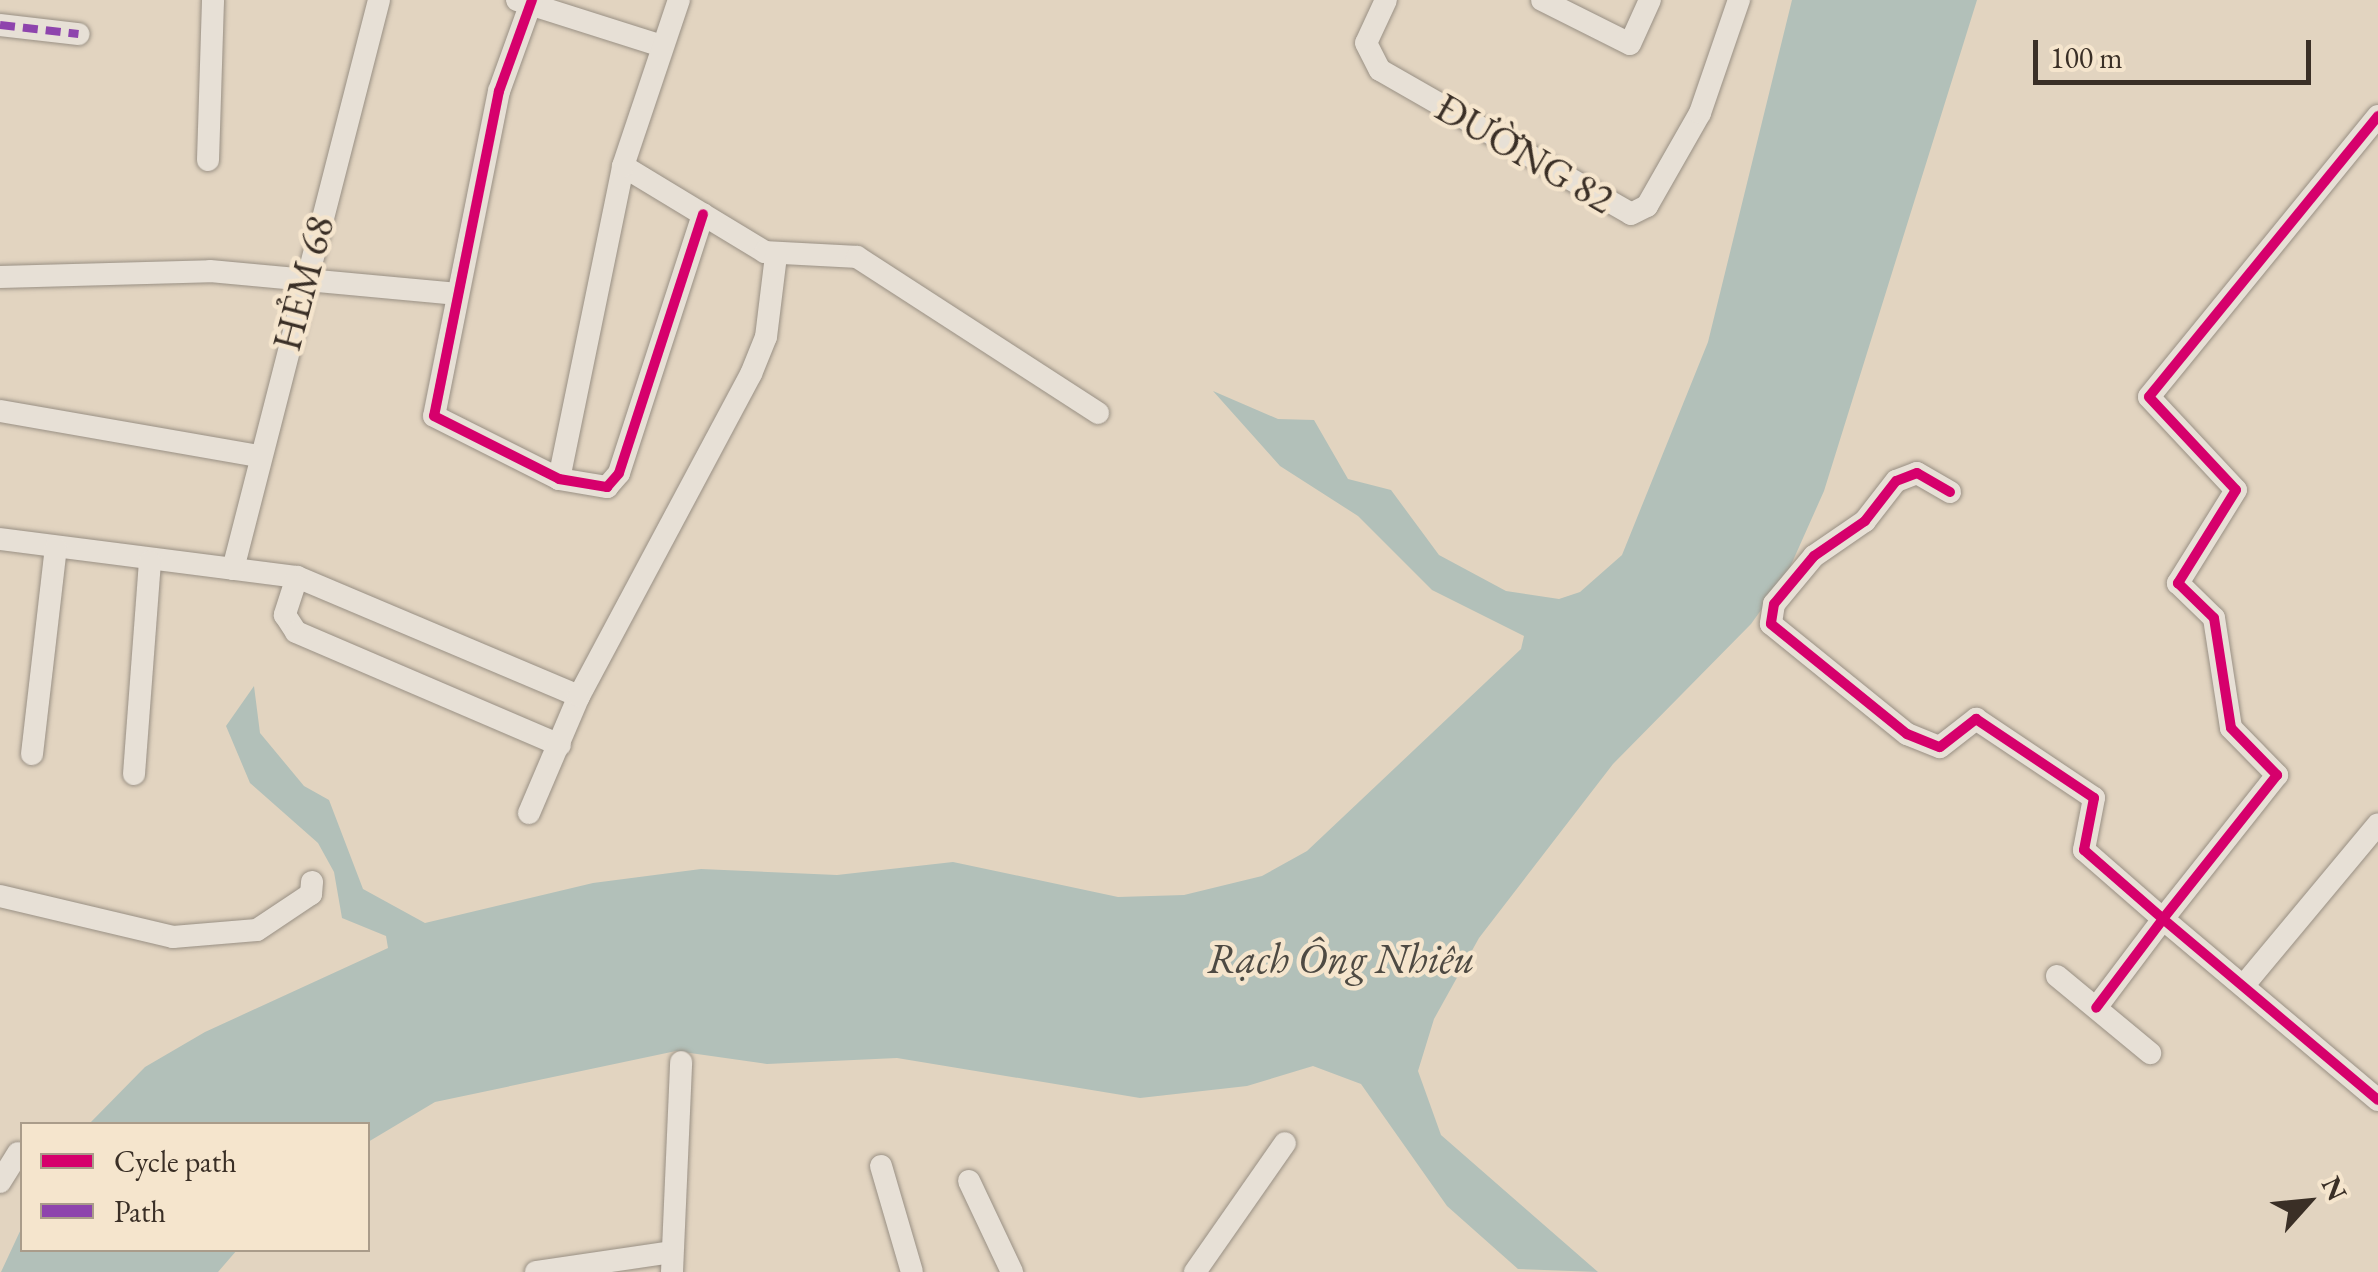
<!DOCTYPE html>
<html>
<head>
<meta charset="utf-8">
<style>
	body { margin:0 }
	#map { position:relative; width:2378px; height:1272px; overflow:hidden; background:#e2d4c0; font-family:"EB Garamond",serif }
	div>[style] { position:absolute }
	.water>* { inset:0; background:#b2c0b9 }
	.roads { filter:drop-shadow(0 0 2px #999084) drop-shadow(0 0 2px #999084) }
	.minor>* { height:22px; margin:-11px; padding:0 11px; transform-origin:11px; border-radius:11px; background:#e7e0d6 }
	.quiet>* { height:8px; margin-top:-4px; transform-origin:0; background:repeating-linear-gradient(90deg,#8e44ad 0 15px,transparent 0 23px) }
	.cycleway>* { height:10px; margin:-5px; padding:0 5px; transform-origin:5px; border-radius:5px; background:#d6006c }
	span { translate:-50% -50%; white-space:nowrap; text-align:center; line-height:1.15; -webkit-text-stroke:9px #f5e5cd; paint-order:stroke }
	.street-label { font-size:40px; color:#3a2f26 }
	.water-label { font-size:42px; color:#4e4a43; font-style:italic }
	.legend { position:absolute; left:20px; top:1122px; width:350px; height:130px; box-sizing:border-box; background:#f5e5cd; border:2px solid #aa9c8a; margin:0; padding:12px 18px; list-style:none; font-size:30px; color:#3a2f26 }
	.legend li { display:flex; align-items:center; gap:20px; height:50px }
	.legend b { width:50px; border:2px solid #aa9c8a }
	.north { position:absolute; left:2258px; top:1152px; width:100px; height:100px; -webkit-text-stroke:8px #f5e5cd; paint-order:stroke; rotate:63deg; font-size:28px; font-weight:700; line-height:40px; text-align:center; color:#3a2f26 }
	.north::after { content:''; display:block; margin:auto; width:35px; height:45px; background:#3a2f26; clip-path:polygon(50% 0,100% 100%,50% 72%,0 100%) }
	.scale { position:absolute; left:2033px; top:40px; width:278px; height:45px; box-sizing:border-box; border:5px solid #3a2f26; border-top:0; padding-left:12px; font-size:30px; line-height:35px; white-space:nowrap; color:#3a2f26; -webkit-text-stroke:8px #f5e5cd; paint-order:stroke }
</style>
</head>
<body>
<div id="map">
	<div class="water">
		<i style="clip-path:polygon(1792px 0,1977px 0,1824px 491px,1787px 574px,1751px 624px,1613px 764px,1479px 938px,1434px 1019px,1418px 1071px,1441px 1135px,1598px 1272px,1518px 1269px,1447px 1206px,1361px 1084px,1313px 1066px,1247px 1086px,1140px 1098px,897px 1058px,767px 1064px,676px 1051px,435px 1102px,368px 1142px,368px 1124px,89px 1124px,145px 1067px,205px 1032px,388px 948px,386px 936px,342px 918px,334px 872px,318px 843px,250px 783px,226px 726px,254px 686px,260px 733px,304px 786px,329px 800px,363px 889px,425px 923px,593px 883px,701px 869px,837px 875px,953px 862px,1118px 897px,1184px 895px,1262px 876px,1307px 851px,1521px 649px,1524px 636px,1432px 590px,1358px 516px,1280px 466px,1213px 391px,1278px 419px,1314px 420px,1348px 479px,1391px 490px,1439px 555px,1506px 591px,1559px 599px,1580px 592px,1622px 555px,1708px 342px)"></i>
		<i style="clip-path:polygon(22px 1227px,22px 1250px,237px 1250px,218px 1272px,1px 1272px)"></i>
	</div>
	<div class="roads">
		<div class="minor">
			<i style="left:517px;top:0;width:152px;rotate:17.6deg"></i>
			<i style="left:532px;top:0;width:97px;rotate:109.9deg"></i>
			<i style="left:499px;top:91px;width:331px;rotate:101.3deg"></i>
			<i style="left:434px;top:416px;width:140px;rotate:26.7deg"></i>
			<i style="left:559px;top:479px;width:49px;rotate:9.5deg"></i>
			<i style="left:607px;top:487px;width:18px;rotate:-49deg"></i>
			<i style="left:619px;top:473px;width:272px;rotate:-72deg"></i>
			<i style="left:1386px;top:0;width:47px;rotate:114.9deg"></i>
			<i style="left:1366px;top:43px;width:30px;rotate:63deg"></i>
			<i style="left:1380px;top:70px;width:289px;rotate:29.8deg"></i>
			<i style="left:1631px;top:214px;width:18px;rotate:-27deg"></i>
			<i style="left:1647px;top:206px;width:107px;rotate:-60.3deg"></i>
			<i style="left:1700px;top:113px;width:120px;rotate:-71deg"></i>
			<i style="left:1542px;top:0;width:98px;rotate:26.6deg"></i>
			<i style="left:1630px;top:44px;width:48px;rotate:-65.6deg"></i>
			<i style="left:0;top:25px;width:79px;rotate:6.6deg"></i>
			<i style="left:2378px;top:116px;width:362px;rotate:129.2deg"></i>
			<i style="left:2149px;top:397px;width:127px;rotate:46.9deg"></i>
			<i style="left:2236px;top:490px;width:110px;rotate:121.9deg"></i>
			<i style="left:2178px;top:583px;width:50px;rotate:44.2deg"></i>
			<i style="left:2214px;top:618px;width:111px;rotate:81.2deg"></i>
			<i style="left:2231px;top:728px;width:66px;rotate:45.6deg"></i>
			<i style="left:2277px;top:775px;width:184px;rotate:128.4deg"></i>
			<i style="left:2163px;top:919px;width:281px;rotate:40.1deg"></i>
			<i style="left:208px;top:160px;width:160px;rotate:-88.2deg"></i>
			<i style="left:623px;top:166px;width:166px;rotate:31.2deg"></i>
			<i style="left:765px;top:252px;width:92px;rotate:3.1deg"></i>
			<i style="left:857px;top:257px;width:287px;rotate:32.9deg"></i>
			<i style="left:0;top:277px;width:210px;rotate:-1.6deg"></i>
			<i style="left:210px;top:271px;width:249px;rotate:5.3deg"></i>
			<i style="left:0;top:411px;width:262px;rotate:9.9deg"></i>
			<i style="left:559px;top:479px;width:319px;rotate:-78.4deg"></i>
			<i style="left:623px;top:166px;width:175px;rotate:-71.4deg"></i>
			<i style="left:1950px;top:492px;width:38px;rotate:-150deg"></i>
			<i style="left:1917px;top:473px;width:22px;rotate:159deg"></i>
			<i style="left:1896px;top:481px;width:51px;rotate:127.8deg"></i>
			<i style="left:1865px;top:521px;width:62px;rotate:145.5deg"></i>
			<i style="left:1814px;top:556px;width:62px;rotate:129.8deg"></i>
			<i style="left:1774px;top:604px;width:20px;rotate:99deg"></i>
			<i style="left:1771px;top:624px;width:175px;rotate:39deg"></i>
			<i style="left:1907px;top:734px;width:35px;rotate:22deg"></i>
			<i style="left:1940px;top:747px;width:46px;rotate:-37.9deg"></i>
			<i style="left:1976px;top:719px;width:142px;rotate:33.8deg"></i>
			<i style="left:2094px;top:798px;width:53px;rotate:100.9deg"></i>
			<i style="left:2084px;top:850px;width:105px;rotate:41.1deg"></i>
			<i style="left:2163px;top:919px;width:111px;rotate:127deg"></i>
			<i style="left:0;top:539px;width:299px;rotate:7.3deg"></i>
			<i style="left:297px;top:577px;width:306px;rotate:22.9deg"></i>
			<i style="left:233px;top:569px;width:587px;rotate:-75.61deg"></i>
			<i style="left:297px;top:577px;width:40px;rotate:108deg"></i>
			<i style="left:285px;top:615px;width:20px;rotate:57deg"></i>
			<i style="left:296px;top:632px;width:287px;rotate:23.2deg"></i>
			<i style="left:32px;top:754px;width:207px;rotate:-83.4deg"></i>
			<i style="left:134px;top:774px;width:213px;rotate:-85.7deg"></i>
			<i style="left:529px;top:813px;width:127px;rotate:-66.9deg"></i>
			<i style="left:579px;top:696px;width:365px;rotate:-61.9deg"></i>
			<i style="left:751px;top:374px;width:40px;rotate:-68deg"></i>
			<i style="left:766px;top:337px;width:82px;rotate:-83deg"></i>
			<i style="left:0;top:896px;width:178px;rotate:13.3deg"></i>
			<i style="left:173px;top:937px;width:84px;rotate:-4.8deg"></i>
			<i style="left:257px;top:930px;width:65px;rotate:-33.7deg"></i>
			<i style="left:311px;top:894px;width:12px;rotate:-85deg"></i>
			<i style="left:2057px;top:976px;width:121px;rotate:39.6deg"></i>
			<i style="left:2244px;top:985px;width:209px;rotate:-50.2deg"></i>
			<i style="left:881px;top:1166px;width:110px;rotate:73.7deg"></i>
			<i style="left:969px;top:1181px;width:101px;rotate:64.7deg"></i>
			<i style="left:0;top:1182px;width:34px;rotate:-58deg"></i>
			<i style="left:536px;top:1272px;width:136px;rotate:-8.4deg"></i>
			<i style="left:672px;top:1272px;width:210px;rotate:-87.5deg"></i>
			<i style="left:1195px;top:1272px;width:157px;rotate:-55.1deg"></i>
		</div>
	</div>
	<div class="quiet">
		<i style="left:0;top:25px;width:79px;rotate:6.6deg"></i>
	</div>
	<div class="cycleway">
		<i style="left:532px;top:0;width:97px;rotate:109.9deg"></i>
		<i style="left:499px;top:91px;width:331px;rotate:101.3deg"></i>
		<i style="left:434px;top:416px;width:140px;rotate:26.7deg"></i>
		<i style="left:559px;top:479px;width:49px;rotate:9.5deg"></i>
		<i style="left:607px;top:487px;width:18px;rotate:-49deg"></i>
		<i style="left:619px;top:473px;width:272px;rotate:-72deg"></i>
		<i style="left:2378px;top:116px;width:362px;rotate:129.2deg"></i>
		<i style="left:2149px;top:397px;width:127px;rotate:46.9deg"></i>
		<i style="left:2236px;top:490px;width:110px;rotate:121.9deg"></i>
		<i style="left:2178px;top:583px;width:50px;rotate:44.2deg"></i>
		<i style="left:2214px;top:618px;width:111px;rotate:81.2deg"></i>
		<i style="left:2231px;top:728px;width:66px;rotate:45.6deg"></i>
		<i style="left:2277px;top:775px;width:184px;rotate:128.4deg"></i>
		<i style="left:2163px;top:919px;width:281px;rotate:40.1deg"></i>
		<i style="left:1950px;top:492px;width:38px;rotate:-150deg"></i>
		<i style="left:1917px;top:473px;width:22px;rotate:159deg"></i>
		<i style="left:1896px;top:481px;width:51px;rotate:127.8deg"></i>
		<i style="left:1865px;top:521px;width:62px;rotate:145.5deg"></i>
		<i style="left:1814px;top:556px;width:62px;rotate:129.8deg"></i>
		<i style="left:1774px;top:604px;width:20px;rotate:99deg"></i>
		<i style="left:1771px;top:624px;width:175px;rotate:39deg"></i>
		<i style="left:1907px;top:734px;width:35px;rotate:22deg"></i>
		<i style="left:1940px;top:747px;width:46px;rotate:-37.9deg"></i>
		<i style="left:1976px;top:719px;width:142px;rotate:33.8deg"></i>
		<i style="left:2094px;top:798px;width:53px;rotate:100.9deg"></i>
		<i style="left:2084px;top:850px;width:105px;rotate:41.1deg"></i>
		<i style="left:2163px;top:919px;width:111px;rotate:127deg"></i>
	</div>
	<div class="street-label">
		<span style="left:1525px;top:153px;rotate:30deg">ĐƯỜNG 82</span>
		<span style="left:303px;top:283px;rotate:-75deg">HẺM 68</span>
	</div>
	<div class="water-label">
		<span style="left:1341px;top:959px">Rạch Ông Nhiêu</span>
	</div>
	<ul class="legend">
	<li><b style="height:12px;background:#d6006c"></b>Cycle path</li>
	<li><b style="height:12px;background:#8e44ad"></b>Path</li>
	</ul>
	<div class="north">N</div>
	<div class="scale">100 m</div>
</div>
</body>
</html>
